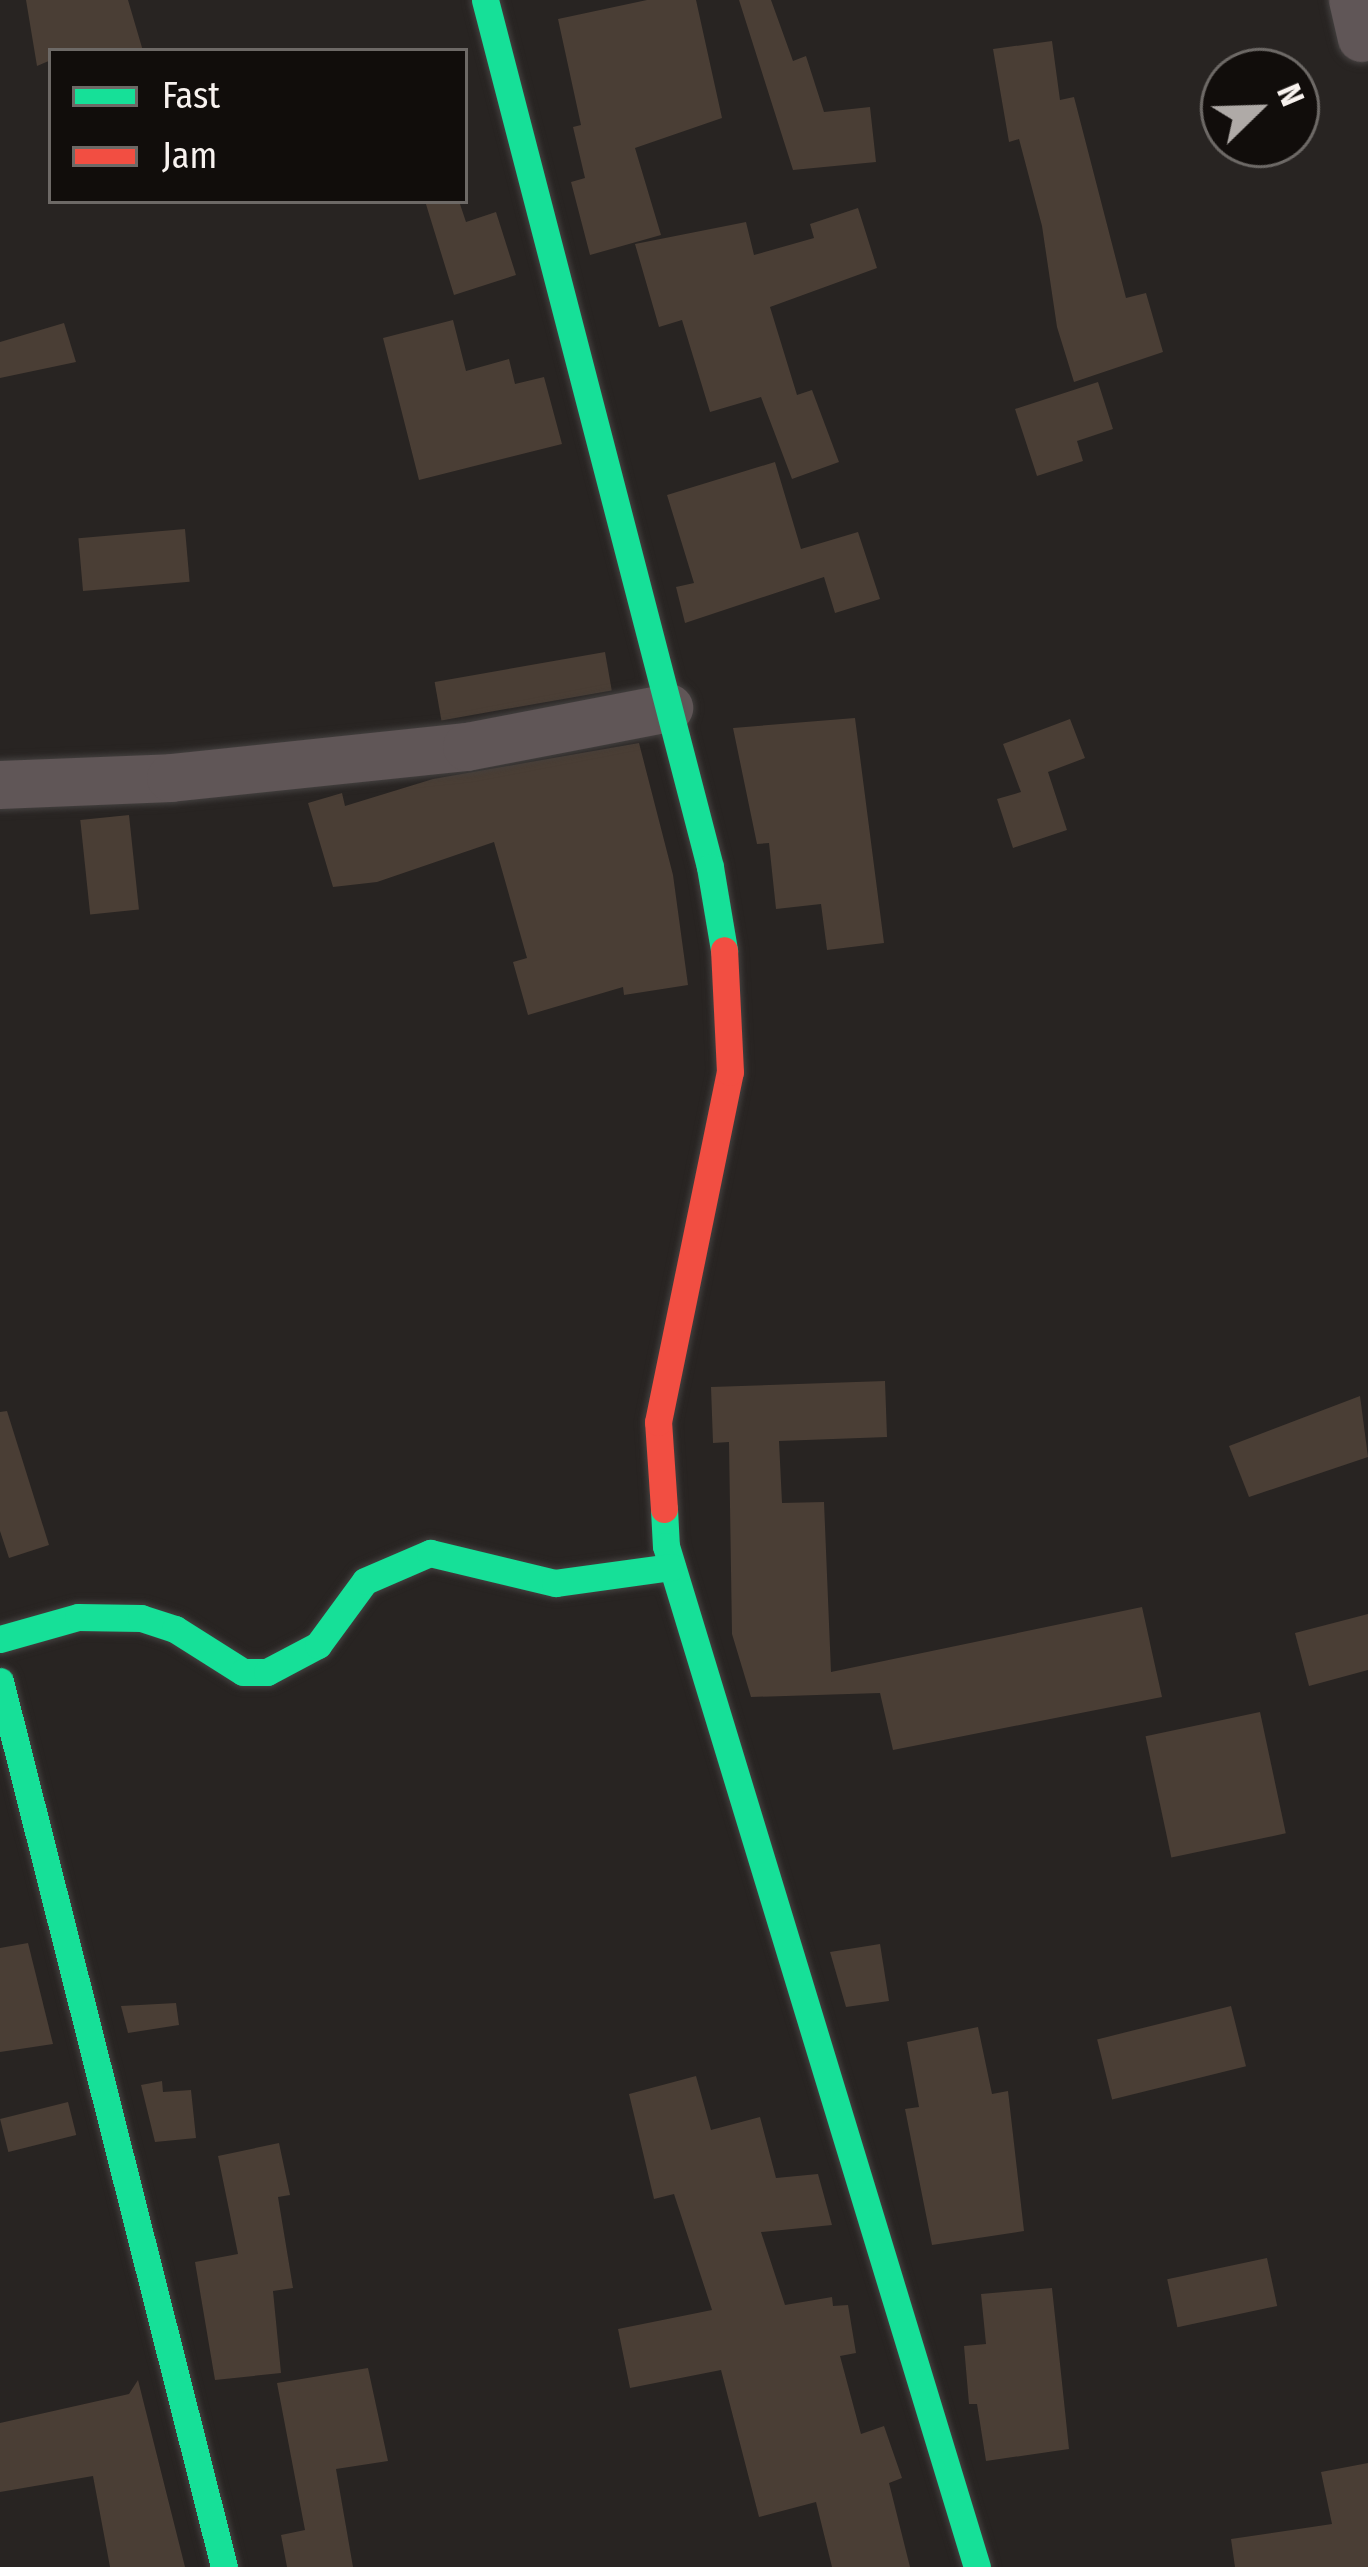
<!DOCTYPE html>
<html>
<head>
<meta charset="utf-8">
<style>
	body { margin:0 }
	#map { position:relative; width:1368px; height:2567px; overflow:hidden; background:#282422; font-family:"Fira Sans Condensed",sans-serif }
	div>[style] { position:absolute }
	.building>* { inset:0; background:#4a3e35; transform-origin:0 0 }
	.roads { filter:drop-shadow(0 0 3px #444140) drop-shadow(0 0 3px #444140) }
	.street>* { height:48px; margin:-24px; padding:0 24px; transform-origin:24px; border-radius:24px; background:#605657 }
	.fast>* { height:27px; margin:-13.5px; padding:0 13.5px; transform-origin:13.5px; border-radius:13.5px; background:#16e098 }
	.jam>* { height:27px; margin:-13.5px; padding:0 13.5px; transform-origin:13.5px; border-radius:13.5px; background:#f24e42 }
	span { translate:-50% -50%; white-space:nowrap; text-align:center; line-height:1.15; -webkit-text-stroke:12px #110d0b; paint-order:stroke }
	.legend { position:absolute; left:48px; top:48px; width:420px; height:156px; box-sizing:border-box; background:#110d0b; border:3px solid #6d6966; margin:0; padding:15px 21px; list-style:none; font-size:36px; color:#f8f2ef }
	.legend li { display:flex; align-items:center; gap:24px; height:60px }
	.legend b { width:60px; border:3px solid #6d6966 }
	.north { position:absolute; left:1200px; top:48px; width:120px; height:120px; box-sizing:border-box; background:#110d0b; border:3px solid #6d6966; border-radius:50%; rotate:67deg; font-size:33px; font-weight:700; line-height:48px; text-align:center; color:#f8f2ef }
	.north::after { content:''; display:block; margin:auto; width:42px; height:54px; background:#afaaa7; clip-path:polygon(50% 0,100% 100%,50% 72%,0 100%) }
</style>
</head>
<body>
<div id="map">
	<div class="building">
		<i style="clip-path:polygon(26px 0,128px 0,143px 51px,51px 51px,51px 60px,37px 66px)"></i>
		<i style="clip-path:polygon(647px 0,696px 0,722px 118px,635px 148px,661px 235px,590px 255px,571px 182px,585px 178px,573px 127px,581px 125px,558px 19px)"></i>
		<i style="clip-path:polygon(739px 0,771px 0,793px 61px,806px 56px,824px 112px,870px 107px,876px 162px,793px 170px)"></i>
		<i style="clip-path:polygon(1052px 41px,1060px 100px,1074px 97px,1126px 298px,1146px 293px,1163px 352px,1074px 382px,1057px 327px,1042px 226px,1019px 139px,1009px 142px,993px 49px)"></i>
		<i style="clip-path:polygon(425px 201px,459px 201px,466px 222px,496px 212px,516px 275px,454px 295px)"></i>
		<i style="clip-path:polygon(858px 208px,877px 268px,770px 307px,797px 395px,812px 390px,839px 462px,792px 479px,761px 397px,710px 412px,682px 320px,659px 327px,635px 244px,746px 222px,754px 255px,814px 238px,810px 224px)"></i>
		<i style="clip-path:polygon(453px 320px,466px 371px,509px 359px,515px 384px,544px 377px,562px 444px,419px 480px,383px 338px)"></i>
		<i style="clip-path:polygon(64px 323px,76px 362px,0 378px,0 342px)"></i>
		<i style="clip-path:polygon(1098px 382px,1113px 429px,1077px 441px,1083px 461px,1037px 476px,1015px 409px)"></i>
		<i style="clip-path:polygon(775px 462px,801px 549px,858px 532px,880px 599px,835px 613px,824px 577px,685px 623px,676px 587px,694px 583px,667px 495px)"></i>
		<i style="left:185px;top:529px;width:53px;height:107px;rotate:85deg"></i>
		<i style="left:605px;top:652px;width:39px;height:173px;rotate:80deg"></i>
		<i style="clip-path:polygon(855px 718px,884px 943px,827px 950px,821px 904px,776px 909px,769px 843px,757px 844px,733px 728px)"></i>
		<i style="clip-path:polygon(1070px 719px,1085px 758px,1048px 772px,1067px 830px,1013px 848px,997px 799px,1021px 792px,1003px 744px)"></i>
		<i style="clip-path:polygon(639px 743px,673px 875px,688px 985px,624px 995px,623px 987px,528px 1015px,513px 962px,527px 958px,494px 842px,377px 882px,333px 887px,308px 803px,342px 793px,345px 806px,433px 779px)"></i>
		<i style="left:129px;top:815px;width:95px;height:49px;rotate:84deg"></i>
		<i style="clip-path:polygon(885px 1381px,887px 1437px,779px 1441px,782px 1503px,824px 1502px,831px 1672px,1142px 1607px,1162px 1697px,893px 1750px,880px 1693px,751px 1697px,732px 1634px,729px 1442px,713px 1443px,711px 1387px)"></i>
		<i style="clip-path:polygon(1360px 1396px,1368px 1457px,1249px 1497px,1229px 1446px)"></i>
		<i style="clip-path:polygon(7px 1411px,49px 1545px,9px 1558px,0 1531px,0 1412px)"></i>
		<i style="clip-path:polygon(1368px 1614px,1368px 1670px,1309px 1686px,1295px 1633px)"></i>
		<i style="left:1260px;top:1712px;width:124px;height:117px;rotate:78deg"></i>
		<i style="clip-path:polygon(28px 1943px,53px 2044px,0 2052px,0 1948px)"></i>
		<i style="clip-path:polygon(880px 1944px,889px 2001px,846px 2007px,830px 1952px)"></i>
		<i style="clip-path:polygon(176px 2003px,179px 2025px,128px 2033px,121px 2006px)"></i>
		<i style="left:1231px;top:2006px;width:62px;height:138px;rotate:76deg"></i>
		<i style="clip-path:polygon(978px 2027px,992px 2094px,1008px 2091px,1024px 2231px,932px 2245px,905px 2109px,919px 2107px,907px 2042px)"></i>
		<i style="clip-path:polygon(696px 2076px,711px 2130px,760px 2117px,776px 2178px,818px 2174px,832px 2225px,761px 2232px,785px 2305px,832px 2297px,833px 2306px,848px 2305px,856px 2353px,840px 2356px,861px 2434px,884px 2426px,902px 2478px,889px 2483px,910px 2567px,832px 2567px,816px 2502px,759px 2517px,721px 2370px,630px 2388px,618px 2329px,712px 2310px,674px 2194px,654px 2199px,629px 2094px)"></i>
		<i style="clip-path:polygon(162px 2081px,163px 2092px,191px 2090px,196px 2138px,155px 2142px,141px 2085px)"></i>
		<i style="left:68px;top:2102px;width:34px;height:70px;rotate:76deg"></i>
		<i style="clip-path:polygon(279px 2143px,290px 2195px,278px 2197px,293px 2288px,273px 2291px,281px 2373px,215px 2380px,195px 2262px,238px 2254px,218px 2156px)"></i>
		<i style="left:1267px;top:2258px;width:49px;height:102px;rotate:78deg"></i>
		<i style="clip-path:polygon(1052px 2288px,1069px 2449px,986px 2461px,977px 2404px,969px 2404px,964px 2346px,986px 2344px,981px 2294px)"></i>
		<i style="clip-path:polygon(368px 2368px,388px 2461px,336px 2469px,353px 2567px,287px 2567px,281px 2535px,305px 2530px,277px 2383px)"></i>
		<i style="clip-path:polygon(138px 2380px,185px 2567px,110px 2567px,93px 2476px,0 2492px,0 2423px,129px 2394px)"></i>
		<i style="clip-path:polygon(1368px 2463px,1368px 2567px,1235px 2567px,1231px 2539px,1332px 2524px,1321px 2472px)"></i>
	</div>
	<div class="roads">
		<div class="street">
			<i style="left:1353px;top:0;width:39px;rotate:77deg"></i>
			<i style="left:0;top:785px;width:171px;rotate:-2.3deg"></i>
			<i style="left:171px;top:778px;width:298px;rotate:-6deg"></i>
			<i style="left:467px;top:747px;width:206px;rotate:-10.9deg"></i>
		</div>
		<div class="fast">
			<i style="left:485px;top:0;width:896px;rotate:75.45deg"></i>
			<i style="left:710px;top:867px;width:84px;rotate:80.4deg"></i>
			<i style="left:664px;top:1509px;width:37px;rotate:87deg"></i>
			<i style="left:666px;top:1546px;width:1067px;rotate:73.06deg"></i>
			<i style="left:0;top:1639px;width:81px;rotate:-15.8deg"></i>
			<i style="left:78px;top:1617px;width:63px;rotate:0.9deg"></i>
			<i style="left:141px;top:1618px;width:36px;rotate:18deg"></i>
			<i style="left:175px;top:1629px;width:80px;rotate:32.3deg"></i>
			<i style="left:243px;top:1672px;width:24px"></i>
			<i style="left:267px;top:1672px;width:58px;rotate:-27.9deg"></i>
			<i style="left:318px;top:1645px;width:79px;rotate:-53.7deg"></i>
			<i style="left:365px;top:1581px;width:71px;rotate:-23.3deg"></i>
			<i style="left:430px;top:1553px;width:129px;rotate:13.5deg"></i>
			<i style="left:555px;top:1583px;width:118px;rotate:-7.8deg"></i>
			<i style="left:0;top:1681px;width:914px;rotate:75.81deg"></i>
		</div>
		<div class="jam">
			<i style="left:664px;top:1509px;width:87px;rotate:-93.9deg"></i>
			<i style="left:658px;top:1422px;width:357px;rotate:-78.4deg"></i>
			<i style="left:730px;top:1072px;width:122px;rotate:-92.8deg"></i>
		</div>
	</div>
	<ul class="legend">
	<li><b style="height:15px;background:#16e098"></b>Fast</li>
	<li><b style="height:15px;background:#f24e42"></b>Jam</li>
	</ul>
	<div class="north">N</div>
</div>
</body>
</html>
